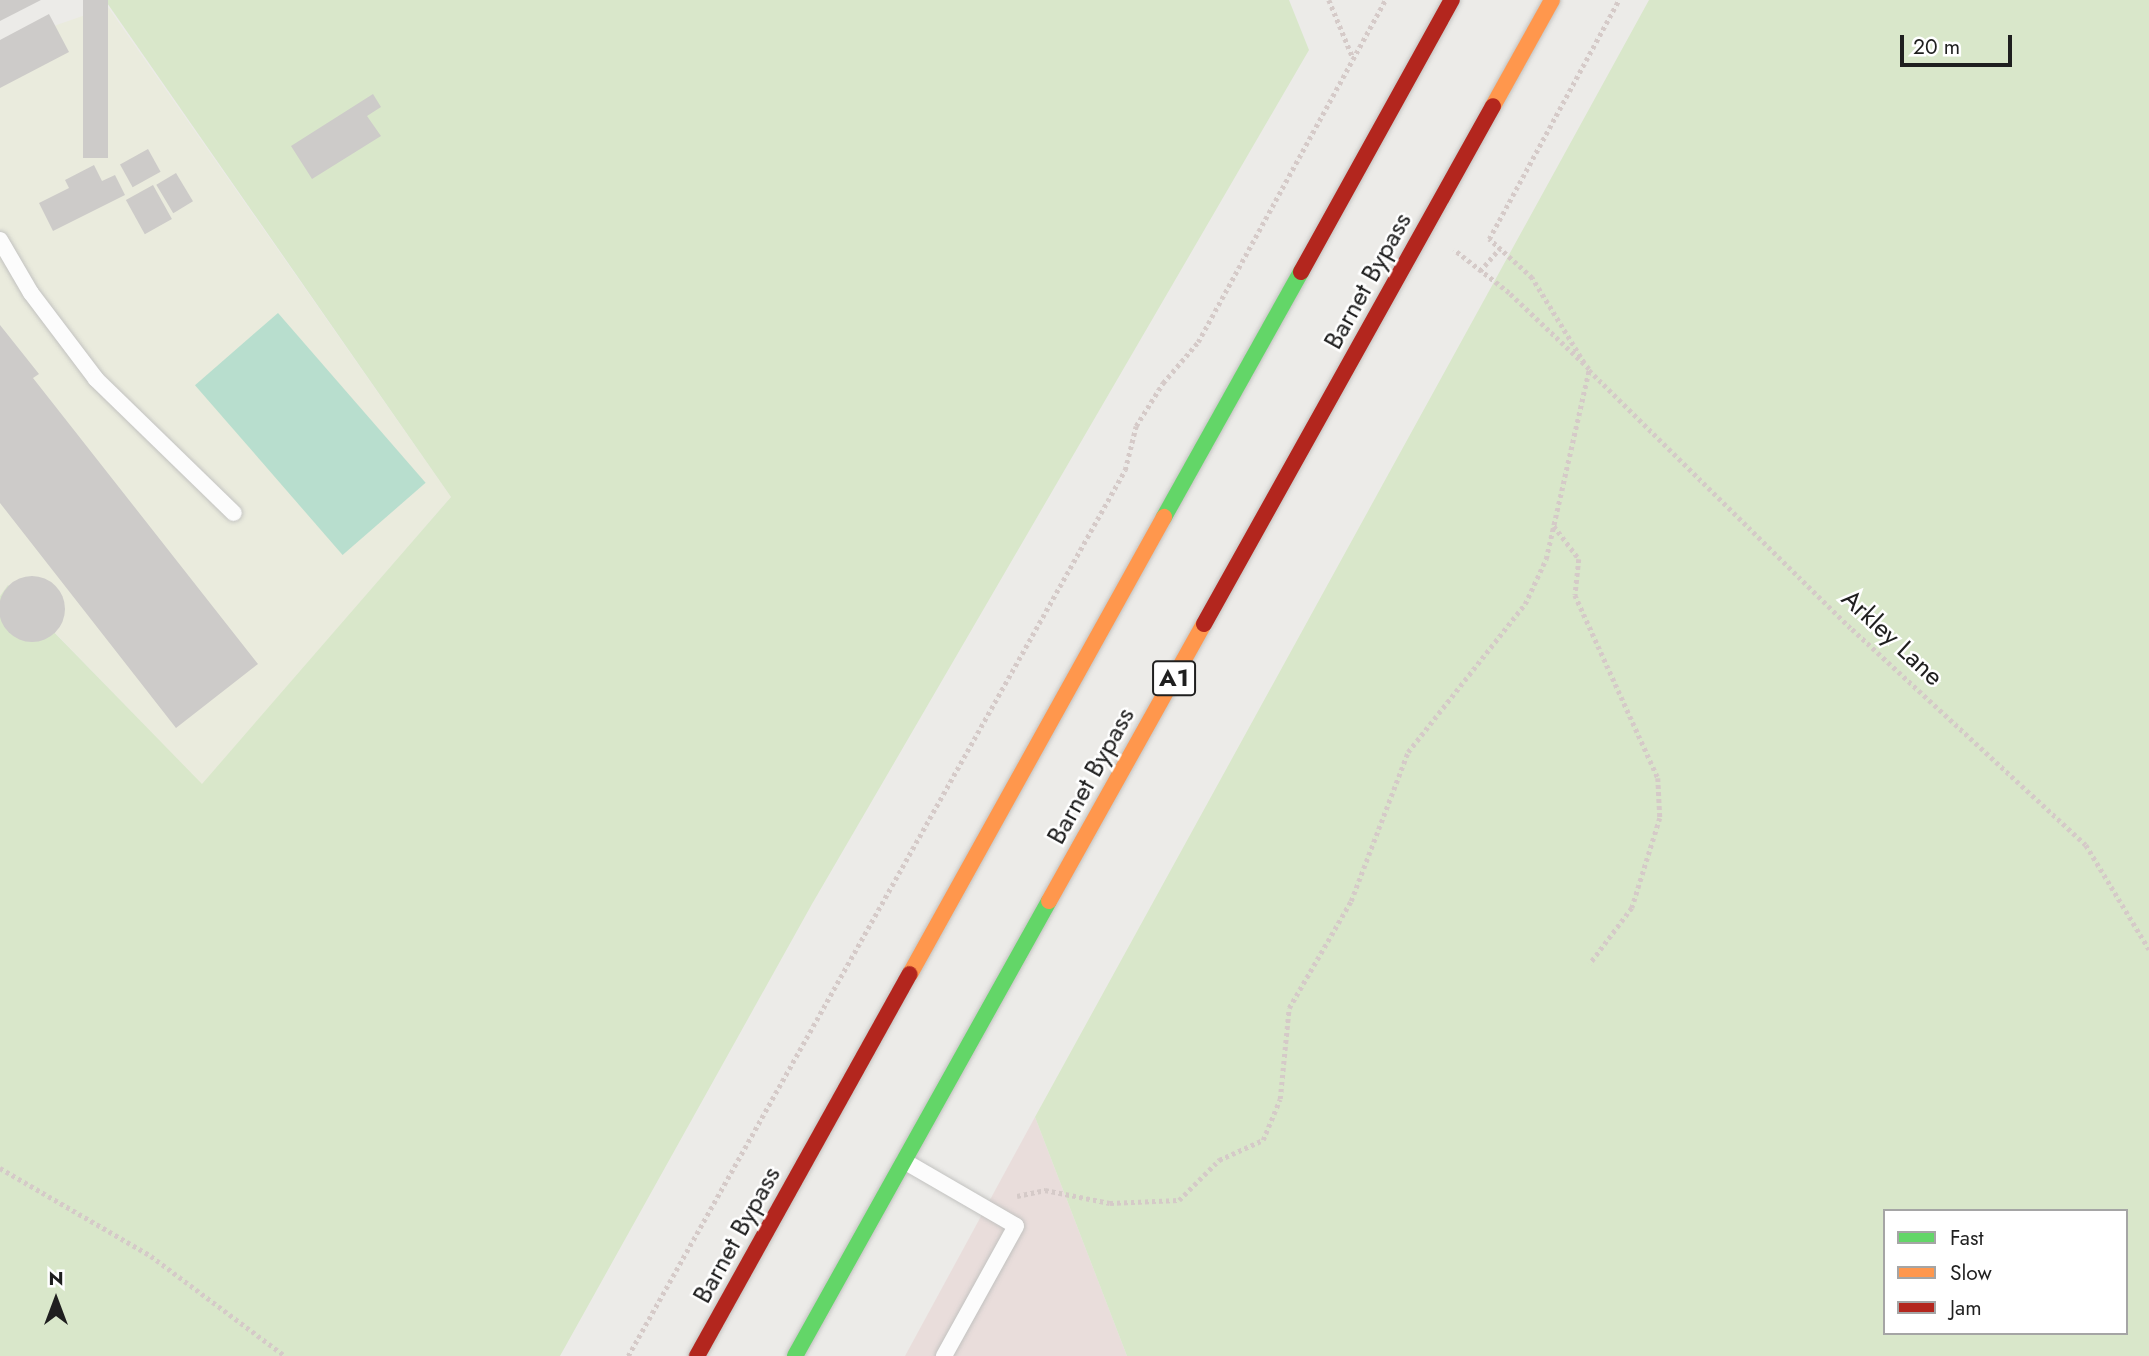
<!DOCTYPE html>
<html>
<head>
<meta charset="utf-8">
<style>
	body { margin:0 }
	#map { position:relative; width:2149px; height:1356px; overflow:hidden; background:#ecebe8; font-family:Jost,sans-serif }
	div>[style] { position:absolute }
	.commercial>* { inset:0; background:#e9dddb }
	.farmland>* { inset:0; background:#eaebdd }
	.grass>* { inset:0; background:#d9e7ca }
	.pitch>* { inset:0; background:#b8dece; transform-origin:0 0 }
	.building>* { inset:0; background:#cdcbc9; transform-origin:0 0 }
	.round { border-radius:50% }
	.path>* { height:4.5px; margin-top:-2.25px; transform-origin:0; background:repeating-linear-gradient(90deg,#d5cac8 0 3.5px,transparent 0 7px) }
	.roads { filter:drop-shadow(0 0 2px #c2c2c0) drop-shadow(0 0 2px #c2c2c0) }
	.lane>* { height:16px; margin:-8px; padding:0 8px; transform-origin:8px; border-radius:8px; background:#fcfcfc }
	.fast>* { height:16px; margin:-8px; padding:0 8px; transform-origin:8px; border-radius:8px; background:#63d668 }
	.slow>* { height:16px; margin:-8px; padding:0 8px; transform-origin:8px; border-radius:8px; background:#ff974d }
	.jam>* { height:16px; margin:-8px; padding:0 8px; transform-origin:8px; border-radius:8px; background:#b3261e }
	span { translate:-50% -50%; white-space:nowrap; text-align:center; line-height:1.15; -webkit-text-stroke:5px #fff; paint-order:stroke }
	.shield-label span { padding:2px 5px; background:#fff; border:2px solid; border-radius:5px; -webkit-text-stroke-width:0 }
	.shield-label { font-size:24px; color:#1f1f1f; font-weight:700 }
	.street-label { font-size:26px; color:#1f1f1f }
	.legend { position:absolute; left:1883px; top:1209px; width:245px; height:126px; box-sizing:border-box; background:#fff; border:2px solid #a5a5a5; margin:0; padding:9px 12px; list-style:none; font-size:21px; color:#1f1f1f }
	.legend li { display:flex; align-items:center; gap:14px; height:35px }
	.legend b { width:35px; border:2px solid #a5a5a5 }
	.north { position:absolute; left:21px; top:1265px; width:70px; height:70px; -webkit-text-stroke:5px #fff; paint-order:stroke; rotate:0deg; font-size:19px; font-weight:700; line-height:28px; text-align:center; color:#1f1f1f }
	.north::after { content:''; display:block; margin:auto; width:24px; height:32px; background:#1f1f1f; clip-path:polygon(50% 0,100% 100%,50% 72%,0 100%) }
	.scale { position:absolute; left:1900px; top:35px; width:112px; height:32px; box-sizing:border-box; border:4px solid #1f1f1f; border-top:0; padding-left:9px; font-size:21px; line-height:24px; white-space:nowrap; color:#1f1f1f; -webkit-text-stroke:5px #fff; paint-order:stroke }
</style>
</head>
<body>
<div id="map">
	<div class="commercial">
		<i style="clip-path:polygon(1035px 1117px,1127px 1356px,905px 1356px)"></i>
	</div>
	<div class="farmland">
		<i style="clip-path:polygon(108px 7px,451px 497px,202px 785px,9px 585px,0 596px,0 45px)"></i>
	</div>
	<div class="grass">
		<i style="clip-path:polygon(105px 0,1289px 0,1309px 50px,812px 904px,560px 1356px,0 1356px,0 596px,8px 585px,202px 784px,451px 497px)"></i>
		<i style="clip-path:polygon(evenodd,1649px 0,2149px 0,2149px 1356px,1127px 1356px,1035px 1117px,1649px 0,1885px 1211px,2126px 1211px,2126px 1333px,1885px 1333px,1885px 1211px)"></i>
	</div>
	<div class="pitch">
		<i style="left:278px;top:313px;width:225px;height:110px;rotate:49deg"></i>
	</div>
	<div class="building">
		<i style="clip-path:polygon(0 0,41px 0,0 21px)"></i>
		<i style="left:83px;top:0;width:25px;height:158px"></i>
		<i style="clip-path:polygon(49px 14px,69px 52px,0 88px,0 40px)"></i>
		<i style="clip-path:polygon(373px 94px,381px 107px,367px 116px,381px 136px,312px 179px,291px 146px)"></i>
		<i style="left:148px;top:149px;width:26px;height:32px;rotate:61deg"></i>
		<i style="clip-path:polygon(94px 165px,102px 181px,115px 175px,125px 195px,53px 231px,39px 203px,69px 188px,65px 180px)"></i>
		<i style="left:176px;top:173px;width:33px;height:23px;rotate:59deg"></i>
		<i style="left:153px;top:185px;width:39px;height:31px;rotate:61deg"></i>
		<i style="clip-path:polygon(0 325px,39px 374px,33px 378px,258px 664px,176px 728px,0 503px)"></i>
		<i class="round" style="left:-1px;top:576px;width:66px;height:66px"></i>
	</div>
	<div class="path">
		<i style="left:1329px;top:0;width:63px;rotate:67.5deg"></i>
		<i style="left:1480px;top:271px;width:30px;rotate:-49deg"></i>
		<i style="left:1584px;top:363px;width:100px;rotate:-121.5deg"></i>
		<i style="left:1532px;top:278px;width:58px;rotate:-137.8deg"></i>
		<i style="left:1489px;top:239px;width:272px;rotate:-61.5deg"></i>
		<i style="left:1589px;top:370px;width:369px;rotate:44.6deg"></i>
		<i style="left:1852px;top:629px;width:318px;rotate:42.7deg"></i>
		<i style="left:2086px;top:845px;width:122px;rotate:58.8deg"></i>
		<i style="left:1554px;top:526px;width:41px;rotate:52.9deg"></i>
		<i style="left:1579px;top:559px;width:36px;rotate:96deg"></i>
		<i style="left:1575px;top:595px;width:201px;rotate:65.6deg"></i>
		<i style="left:1658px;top:778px;width:40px;rotate:87.1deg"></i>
		<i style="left:1660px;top:818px;width:94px;rotate:107.3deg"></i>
		<i style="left:1632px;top:908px;width:70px;rotate:126.9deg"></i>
		<i style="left:0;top:1168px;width:175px;rotate:30.2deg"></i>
		<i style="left:151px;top:1256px;width:167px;rotate:36.7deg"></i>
		<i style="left:1017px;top:1196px;width:29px;rotate:-12deg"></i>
		<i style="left:1045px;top:1190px;width:66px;rotate:11.3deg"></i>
		<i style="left:1110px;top:1203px;width:69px;rotate:-2.5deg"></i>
		<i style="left:1179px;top:1200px;width:57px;rotate:-45deg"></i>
		<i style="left:1219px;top:1160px;width:48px;rotate:-24.4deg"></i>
		<i style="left:1263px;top:1140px;width:44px;rotate:-67.5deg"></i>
		<i style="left:1280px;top:1099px;width:91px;rotate:-84.4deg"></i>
		<i style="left:1289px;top:1008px;width:124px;rotate:-59.9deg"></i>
		<i style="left:1351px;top:901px;width:160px;rotate:-69.1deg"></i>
		<i style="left:1408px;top:752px;width:189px;rotate:-51.7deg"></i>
		<i style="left:1525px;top:604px;width:50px;rotate:-65deg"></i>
		<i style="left:1546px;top:559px;width:195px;rotate:-77.2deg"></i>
		<i style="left:1589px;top:369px;width:110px;rotate:-136.5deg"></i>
		<i style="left:1509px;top:293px;width:70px;rotate:-142deg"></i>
		<i style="left:628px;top:1356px;width:1016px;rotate:-60.71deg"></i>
		<i style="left:1125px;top:470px;width:45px;rotate:-76deg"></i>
		<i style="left:1136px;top:426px;width:51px;rotate:-57.9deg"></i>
		<i style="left:1163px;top:383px;width:54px;rotate:-49.5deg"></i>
		<i style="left:1198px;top:342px;width:390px;rotate:-61.3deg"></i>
	</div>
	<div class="roads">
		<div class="lane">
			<i style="left:0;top:240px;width:61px;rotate:59.7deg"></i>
			<i style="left:31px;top:293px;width:108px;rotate:52.9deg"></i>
			<i style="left:96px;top:379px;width:192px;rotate:44.2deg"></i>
			<i style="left:904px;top:1161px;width:129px;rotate:30.1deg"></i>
			<i style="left:1016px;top:1226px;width:149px;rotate:119deg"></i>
		</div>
		<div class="fast">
			<i style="left:1164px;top:517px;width:281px;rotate:-60.8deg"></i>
			<i style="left:795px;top:1356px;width:521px;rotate:-60.83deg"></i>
		</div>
		<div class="slow">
			<i style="left:1493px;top:106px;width:121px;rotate:-60.9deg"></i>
			<i style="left:1049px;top:901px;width:317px;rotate:-60.8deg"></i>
			<i style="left:910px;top:974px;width:523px;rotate:-60.93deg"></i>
		</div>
		<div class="jam">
			<i style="left:1301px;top:272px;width:311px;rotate:-61deg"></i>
			<i style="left:1204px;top:624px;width:593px;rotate:-60.84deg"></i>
			<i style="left:697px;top:1356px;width:437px;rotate:-60.9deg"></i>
		</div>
	</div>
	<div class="shield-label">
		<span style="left:1174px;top:678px">A1</span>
	</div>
	<div class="street-label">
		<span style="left:1368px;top:281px;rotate:-61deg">Barnet Bypass</span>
		<span style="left:1892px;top:638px;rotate:43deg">Arkley Lane</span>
		<span style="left:1091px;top:776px;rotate:-61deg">Barnet Bypass</span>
		<span style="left:737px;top:1235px;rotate:-61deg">Barnet Bypass</span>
	</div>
	<ul class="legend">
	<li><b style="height:9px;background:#63d668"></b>Fast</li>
	<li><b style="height:9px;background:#ff974d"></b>Slow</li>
	<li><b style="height:9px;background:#b3261e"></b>Jam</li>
	</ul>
	<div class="north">N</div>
	<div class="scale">20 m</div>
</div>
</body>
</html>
